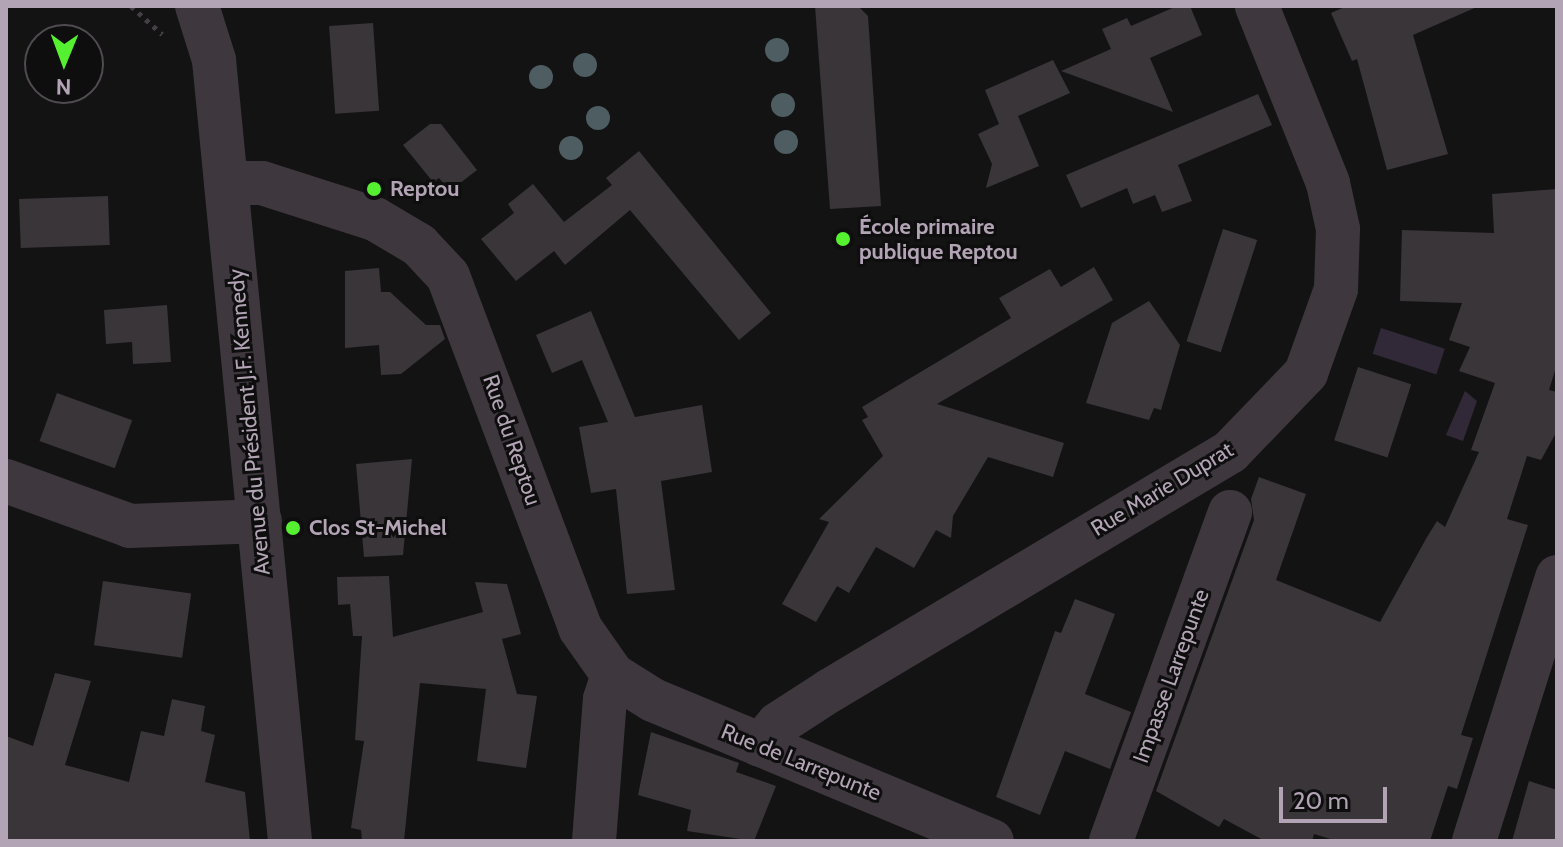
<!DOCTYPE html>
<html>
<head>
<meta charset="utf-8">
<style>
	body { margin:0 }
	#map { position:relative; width:1563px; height:847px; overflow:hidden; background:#141314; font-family:Cabin,sans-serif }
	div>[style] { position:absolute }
	.water>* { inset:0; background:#322938; transform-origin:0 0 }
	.building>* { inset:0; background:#393539; transform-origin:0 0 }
	.path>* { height:5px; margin-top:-2.5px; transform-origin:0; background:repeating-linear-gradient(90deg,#443e45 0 4px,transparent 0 10px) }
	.minor>* { height:44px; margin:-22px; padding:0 22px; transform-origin:22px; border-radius:22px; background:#3e383e }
	.trees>* { width:24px; height:24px; margin:-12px; border-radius:50%; background:#4d5d61 }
	.dots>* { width:22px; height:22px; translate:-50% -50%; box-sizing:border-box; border:4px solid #0f0e0f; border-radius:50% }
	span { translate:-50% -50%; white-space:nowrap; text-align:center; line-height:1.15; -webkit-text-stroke:6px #0f0e0f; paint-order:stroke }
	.poi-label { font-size:22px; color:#b2a4b5; font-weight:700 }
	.left { translate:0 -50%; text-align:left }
	.street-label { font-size:22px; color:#b2a4b5 }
	.frame { position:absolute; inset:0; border:8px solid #b2a4b5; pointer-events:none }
	.north { position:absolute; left:24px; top:24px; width:80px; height:80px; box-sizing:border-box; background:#0f0e0f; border:2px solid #504a51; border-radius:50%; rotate:181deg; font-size:22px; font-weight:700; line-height:32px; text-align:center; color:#b2a4b5 }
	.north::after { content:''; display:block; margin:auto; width:28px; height:36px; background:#55f02f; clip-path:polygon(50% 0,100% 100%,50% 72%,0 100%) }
	.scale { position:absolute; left:1279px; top:787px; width:108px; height:36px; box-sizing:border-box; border:4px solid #b2a4b5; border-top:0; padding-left:10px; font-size:24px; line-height:28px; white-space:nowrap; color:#b2a4b5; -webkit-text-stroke:6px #0f0e0f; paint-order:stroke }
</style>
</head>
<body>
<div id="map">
	<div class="water">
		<i style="left:1381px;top:328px;width:67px;height:27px;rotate:18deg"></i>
		<i style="clip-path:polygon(1465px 391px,1477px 401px,1463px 441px,1446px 435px)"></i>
	</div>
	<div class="building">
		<i style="clip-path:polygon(815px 6px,858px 6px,868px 16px,881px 206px,830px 209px)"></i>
		<i style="clip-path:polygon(1177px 6px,1190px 6px,1202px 35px,1150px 58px,1173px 112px,1061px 71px,1111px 49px,1102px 29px,1127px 18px,1131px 26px)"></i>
		<i style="clip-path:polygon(1347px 6px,1479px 6px,1413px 35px,1448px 154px,1387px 170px,1357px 59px,1352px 61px,1331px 13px)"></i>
		<i style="left:373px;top:23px;width:88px;height:44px;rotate:86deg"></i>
		<i style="clip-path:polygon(1053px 60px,1070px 93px,1018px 116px,1039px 166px,986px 188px,992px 164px,978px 134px,999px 124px,985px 90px)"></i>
		<i style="clip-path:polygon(1258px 94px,1272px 125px,1178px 165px,1192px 201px,1162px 212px,1155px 195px,1133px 204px,1127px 188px,1081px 208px,1066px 175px)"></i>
		<i style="clip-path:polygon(430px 124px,441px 124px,477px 170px,450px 191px,439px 178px,433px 182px,403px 145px)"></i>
		<i style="clip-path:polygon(639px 151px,771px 313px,739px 340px,630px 210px,565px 265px,554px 251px,516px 281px,481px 239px,514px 213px,508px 204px,533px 184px,564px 222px,612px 185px,606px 178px)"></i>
		<i style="clip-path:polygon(1557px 189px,1557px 364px,1549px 390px,1557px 392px,1557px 431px,1541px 460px,1527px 456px,1507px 519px,1528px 525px,1461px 735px,1473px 738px,1457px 789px,1448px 786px,1430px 841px,1337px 841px,1314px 834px,1312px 841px,1265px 841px,1224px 819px,1219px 827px,1156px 791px,1254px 520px,1251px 499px,1259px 477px,1306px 494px,1276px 580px,1380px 622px,1427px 537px,1437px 521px,1445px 527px,1479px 452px,1471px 450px,1495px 383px,1459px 371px,1470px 347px,1449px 340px,1462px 303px,1400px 301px,1402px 230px,1494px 233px,1492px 194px)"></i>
		<i style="left:108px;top:196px;width:49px;height:89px;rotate:88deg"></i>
		<i style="left:1223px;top:229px;width:36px;height:118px;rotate:18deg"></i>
		<i style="clip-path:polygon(1094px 267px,1113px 300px,937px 404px,1064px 443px,1053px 477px,988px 457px,953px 516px,951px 538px,936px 530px,914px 568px,876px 547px,849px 593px,837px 586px,816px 622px,782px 604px,829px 522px,819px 519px,883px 456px,862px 420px,868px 417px,862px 407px,1011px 318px,999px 298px,1050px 269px,1061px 287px)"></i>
		<i style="clip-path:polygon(379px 268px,381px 292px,390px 292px,426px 325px,440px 325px,445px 339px,401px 374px,381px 375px,379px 345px,345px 348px,345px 271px)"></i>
		<i style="clip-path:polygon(1149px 301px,1180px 345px,1161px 410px,1154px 408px,1149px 420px,1086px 403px,1112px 323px)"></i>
		<i style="clip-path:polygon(167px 305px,171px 362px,133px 364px,132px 342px,106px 344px,104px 310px)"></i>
		<i style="clip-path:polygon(591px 311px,635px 417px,702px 405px,712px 472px,661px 481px,675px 590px,627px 594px,616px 489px,591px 493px,579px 427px,608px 422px,582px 360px,552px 373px,536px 335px)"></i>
		<i style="left:1358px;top:367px;width:56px;height:77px;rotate:18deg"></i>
		<i style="left:57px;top:393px;width:80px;height:51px;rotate:20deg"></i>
		<i style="clip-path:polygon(412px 459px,403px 555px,364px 557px,356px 464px)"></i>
		<i style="clip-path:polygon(389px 576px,393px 637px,483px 612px,475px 582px,507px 584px,521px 634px,502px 639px,517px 694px,537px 696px,526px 768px,477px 761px,486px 689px,420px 683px,404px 841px,362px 841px,361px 830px,351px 828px,364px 741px,355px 740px,362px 636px,353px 636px,350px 604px,338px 605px,337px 577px)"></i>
		<i style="left:103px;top:581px;width:89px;height:65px;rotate:8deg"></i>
		<i style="clip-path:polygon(1075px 599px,1115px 614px,1085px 694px,1131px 712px,1110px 769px,1065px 751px,1040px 815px,996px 797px,1055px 631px,1061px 633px)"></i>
		<i style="clip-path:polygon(55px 673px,91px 681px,65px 765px,129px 782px,141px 731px,164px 736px,172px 699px,205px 706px,201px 731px,215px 735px,205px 782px,245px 792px,250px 841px,6px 841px,6px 736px,33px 746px)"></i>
		<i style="clip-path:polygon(651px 732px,739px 763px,736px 772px,776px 786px,754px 841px,687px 831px,691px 810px,638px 795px)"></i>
		<i style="clip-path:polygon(1529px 781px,1557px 790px,1557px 841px,1512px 841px)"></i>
	</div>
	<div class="path">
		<i style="left:131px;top:6px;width:42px;rotate:42.1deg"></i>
	</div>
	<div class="minor">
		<i style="left:197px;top:6px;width:57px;rotate:72.5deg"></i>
		<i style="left:214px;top:60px;width:785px;rotate:84.44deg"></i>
		<i style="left:226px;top:183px;width:36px"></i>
		<i style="left:262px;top:183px;width:119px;rotate:17.7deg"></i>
		<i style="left:375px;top:219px;width:51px;rotate:30.6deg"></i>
		<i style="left:419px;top:245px;width:42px;rotate:46.9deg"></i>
		<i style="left:448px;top:276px;width:376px;rotate:69.4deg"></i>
		<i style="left:580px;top:628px;width:57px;rotate:54.9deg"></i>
		<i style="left:613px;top:675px;width:47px;rotate:32deg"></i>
		<i style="left:653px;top:700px;width:367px;rotate:22.6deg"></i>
		<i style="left:6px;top:481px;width:132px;rotate:19.9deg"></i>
		<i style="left:130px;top:526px;width:130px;rotate:-2.2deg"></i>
		<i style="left:760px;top:745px;width:28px;rotate:-49deg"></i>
		<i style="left:778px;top:724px;width:61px;rotate:-32.9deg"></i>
		<i style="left:829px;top:691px;width:467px;rotate:-30.8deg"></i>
		<i style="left:1230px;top:452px;width:110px;rotate:-46.1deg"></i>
		<i style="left:1306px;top:373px;width:89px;rotate:-70.3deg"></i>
		<i style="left:1336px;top:289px;width:60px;rotate:-88.1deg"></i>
		<i style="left:1338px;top:229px;width:47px;rotate:-102.3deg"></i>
		<i style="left:1328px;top:183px;width:191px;rotate:-111.9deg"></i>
		<i style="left:594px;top:841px;width:142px;rotate:-85.6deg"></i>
		<i style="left:605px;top:699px;width:25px;rotate:-72deg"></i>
		<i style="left:1111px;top:841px;width:350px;rotate:-70.1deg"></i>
		<i style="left:1474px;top:841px;width:277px;rotate:-72.5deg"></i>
	</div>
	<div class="trees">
		<i style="left:777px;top:50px"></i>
		<i style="left:585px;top:65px"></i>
		<i style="left:541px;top:77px"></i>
		<i style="left:783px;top:105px"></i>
		<i style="left:598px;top:118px"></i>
		<i style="left:786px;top:142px"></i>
		<i style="left:571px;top:148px"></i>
	</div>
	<div class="dots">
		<i style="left:374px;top:189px;background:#55f02f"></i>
		<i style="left:843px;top:239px;background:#55f02f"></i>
		<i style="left:293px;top:528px;background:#55f02f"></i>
	</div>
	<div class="poi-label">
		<span class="left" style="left:390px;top:189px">Reptou</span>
		<span class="left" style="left:859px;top:239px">École primaire<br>publique Reptou</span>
		<span class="left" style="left:309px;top:528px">Clos St-Michel</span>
	</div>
	<div class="street-label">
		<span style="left:249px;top:422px;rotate:-95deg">Avenue du Président J.F. Kennedy</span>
		<span style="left:512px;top:440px;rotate:71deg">Rue du Reptou</span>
		<span style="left:1162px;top:489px;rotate:-31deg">Rue Marie Duprat</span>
		<span style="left:1171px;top:676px;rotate:-70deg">Impasse Larrepunte</span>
		<span style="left:801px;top:762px;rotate:22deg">Rue de Larrepunte</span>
	</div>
	<div class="frame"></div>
	<div class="north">N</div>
	<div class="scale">20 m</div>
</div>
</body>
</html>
